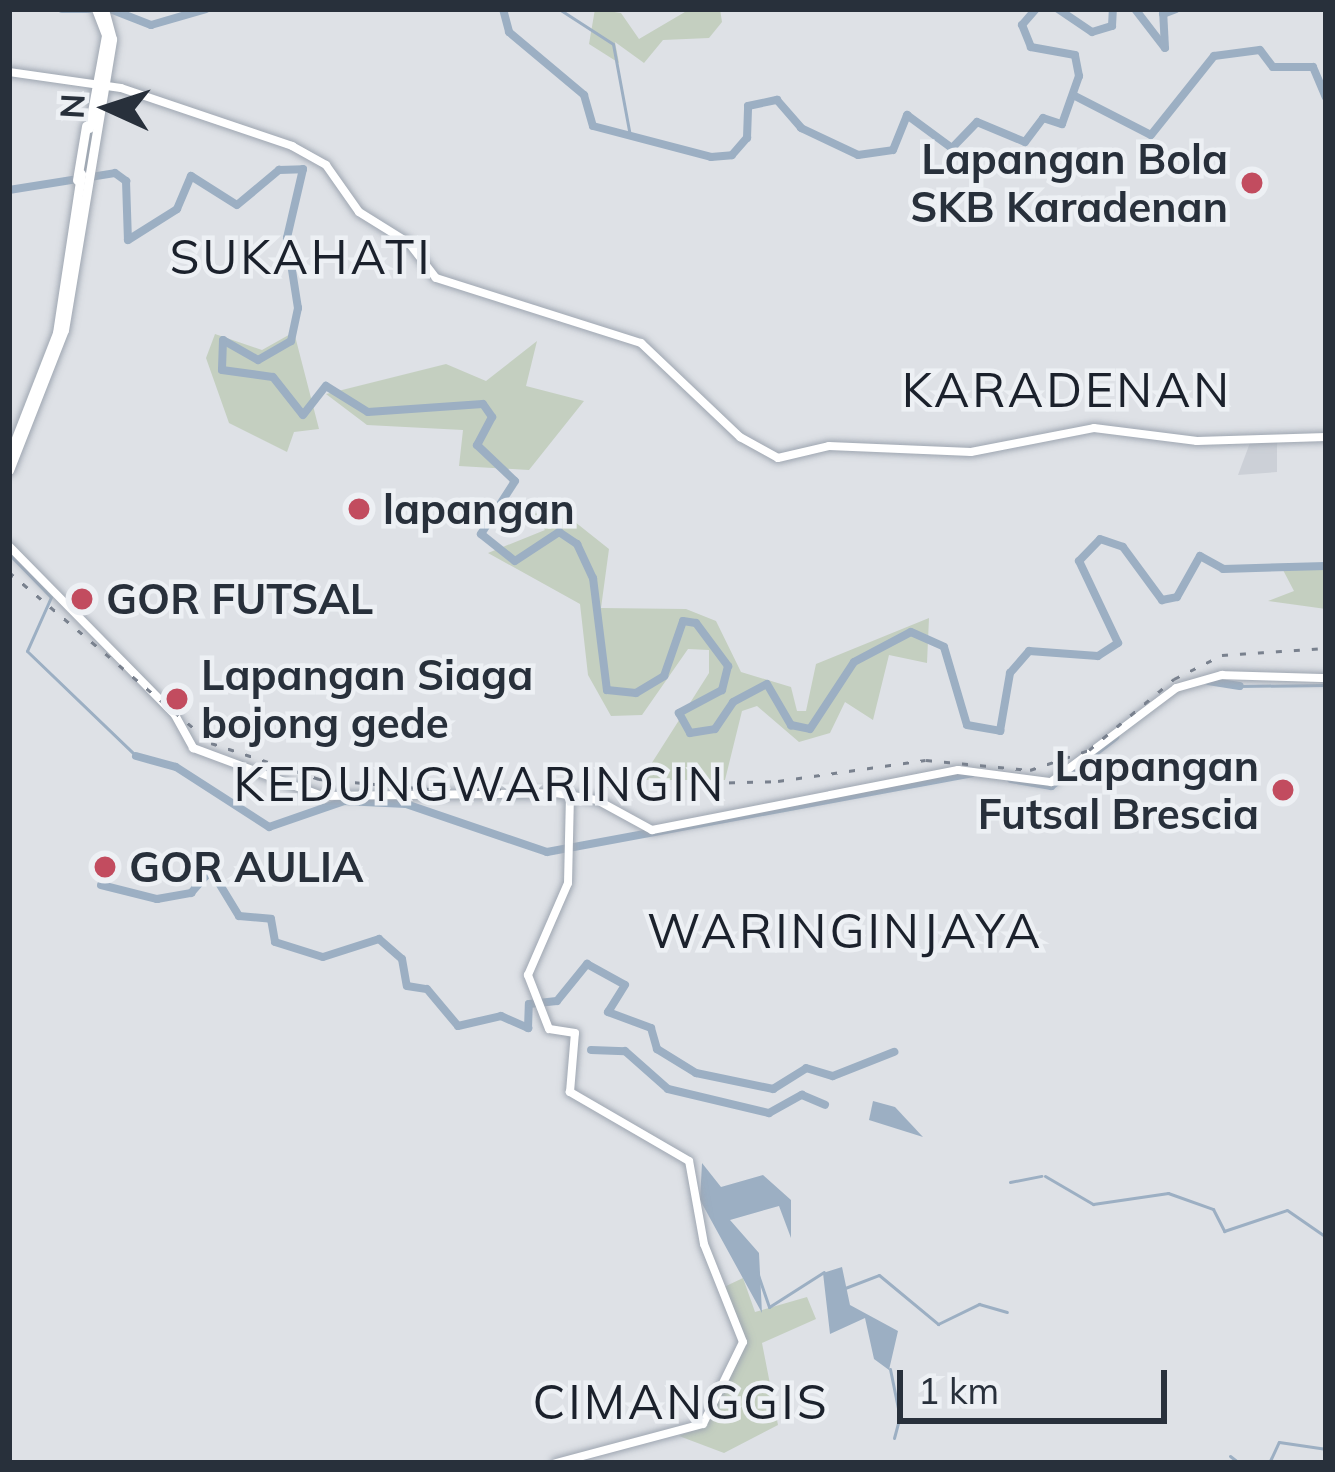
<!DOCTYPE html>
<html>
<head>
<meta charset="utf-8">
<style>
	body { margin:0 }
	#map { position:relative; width:1335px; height:1472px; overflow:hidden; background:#dee1e6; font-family:Mulish,sans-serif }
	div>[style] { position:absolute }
	.built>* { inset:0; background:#ccd0d7 }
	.green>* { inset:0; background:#c4cfc0 }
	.water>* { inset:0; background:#9cafc3 }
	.stream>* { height:3px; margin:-1.5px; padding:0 1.5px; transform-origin:1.5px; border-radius:1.5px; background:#9cafc3 }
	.river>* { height:8px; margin:-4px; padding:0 4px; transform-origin:4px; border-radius:4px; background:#9cafc3 }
	.roads { filter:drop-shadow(0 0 3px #9ea6b1) drop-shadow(0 0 3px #9ea6b1) }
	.secondary>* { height:8px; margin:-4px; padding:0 4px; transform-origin:4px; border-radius:4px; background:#fff }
	.primary>* { height:9px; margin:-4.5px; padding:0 4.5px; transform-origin:4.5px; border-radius:4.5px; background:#fff }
	.rail>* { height:3px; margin-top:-1.5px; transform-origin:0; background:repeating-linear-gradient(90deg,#79818e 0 6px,transparent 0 18px) }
	.dots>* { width:33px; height:33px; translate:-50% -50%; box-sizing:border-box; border:6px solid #edf0f4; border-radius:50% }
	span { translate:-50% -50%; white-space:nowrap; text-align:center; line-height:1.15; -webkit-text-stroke:9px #edf0f4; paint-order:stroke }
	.poi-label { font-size:42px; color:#28303b; font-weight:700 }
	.right { translate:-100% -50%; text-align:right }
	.left { translate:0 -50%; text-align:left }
	.quarter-label { font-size:48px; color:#1b212c; letter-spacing:3px }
	.frame { position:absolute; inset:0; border:12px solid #28303b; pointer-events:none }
	.north { position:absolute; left:48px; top:48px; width:120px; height:120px; -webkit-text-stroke:9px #edf0f4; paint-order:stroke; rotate:273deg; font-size:33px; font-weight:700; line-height:48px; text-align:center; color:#28303b }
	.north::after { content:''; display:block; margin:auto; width:42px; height:54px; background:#28303b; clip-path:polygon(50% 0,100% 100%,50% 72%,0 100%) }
	.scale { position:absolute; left:897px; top:1370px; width:270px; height:54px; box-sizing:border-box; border:6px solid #28303b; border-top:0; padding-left:15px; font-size:36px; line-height:42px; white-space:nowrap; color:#28303b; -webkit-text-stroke:9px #edf0f4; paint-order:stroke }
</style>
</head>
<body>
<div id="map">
	<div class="built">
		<i style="clip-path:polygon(1277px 438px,1277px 472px,1238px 475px,1251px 440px)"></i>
	</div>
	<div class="green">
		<i style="clip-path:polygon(595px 9px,621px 13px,639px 39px,690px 9px,720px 9px,722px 22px,709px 38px,663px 40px,644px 63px,615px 42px,619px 63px,589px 44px)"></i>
		<i style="clip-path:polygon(294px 332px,319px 429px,294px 432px,287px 452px,229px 423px,206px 358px,215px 334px,262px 350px)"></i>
		<i style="clip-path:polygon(537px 341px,526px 386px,584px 401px,529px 470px,459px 466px,463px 430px,367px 425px,326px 394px,446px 364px,486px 381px)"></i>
		<i style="clip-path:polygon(532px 513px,570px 518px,609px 549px,601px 608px,686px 609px,716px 621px,741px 672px,791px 687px,797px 711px,806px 711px,816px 664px,929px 618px,927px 663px,889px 655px,873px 720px,845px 702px,830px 733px,799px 742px,757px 706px,742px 711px,725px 780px,641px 780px,709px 673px,709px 650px,688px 649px,642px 715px,611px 716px,588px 675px,580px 604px,488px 553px,545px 530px)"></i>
		<i style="clip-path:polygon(1283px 570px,1326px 570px,1326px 609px,1268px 601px,1294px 591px)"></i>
		<i style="clip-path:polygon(743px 1278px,755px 1312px,807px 1297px,816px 1319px,762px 1343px,778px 1425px,724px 1453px,679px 1436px,700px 1428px,744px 1342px,724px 1287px)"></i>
	</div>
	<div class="water">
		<i style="clip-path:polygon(873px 1101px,895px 1107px,923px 1137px,869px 1120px)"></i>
		<i style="clip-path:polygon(702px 1163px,721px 1187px,763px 1175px,791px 1200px,791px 1238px,779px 1206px,730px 1220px,759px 1253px,762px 1313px,700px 1200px)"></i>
		<i style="clip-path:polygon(842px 1267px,850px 1305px,898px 1331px,889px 1370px,874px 1359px,865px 1318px,830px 1334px,823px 1273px)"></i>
	</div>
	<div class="stream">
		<i style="left:559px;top:9px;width:64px;rotate:32.9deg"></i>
		<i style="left:613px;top:44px;width:94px;rotate:79.5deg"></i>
		<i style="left:506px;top:11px;width:4px;rotate:-34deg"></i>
		<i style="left:9px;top:554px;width:60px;rotate:45.7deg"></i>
		<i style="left:51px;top:597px;width:59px;rotate:114deg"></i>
		<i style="left:27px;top:651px;width:151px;rotate:43.9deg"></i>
		<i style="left:1240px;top:686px;width:86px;rotate:-0.7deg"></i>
		<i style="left:1045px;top:1176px;width:56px;rotate:30.3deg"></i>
		<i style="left:1093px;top:1204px;width:76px;rotate:-8.3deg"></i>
		<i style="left:1168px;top:1193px;width:48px;rotate:19.6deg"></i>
		<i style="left:1213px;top:1209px;width:25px;rotate:63deg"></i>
		<i style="left:1224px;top:1231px;width:66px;rotate:-18.4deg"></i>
		<i style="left:1287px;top:1210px;width:47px;rotate:34.7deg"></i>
		<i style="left:1010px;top:1182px;width:32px;rotate:-11deg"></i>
		<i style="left:757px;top:1272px;width:37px;rotate:71deg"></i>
		<i style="left:769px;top:1307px;width:65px;rotate:-32.5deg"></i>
		<i style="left:845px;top:1288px;width:36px;rotate:-21deg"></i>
		<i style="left:879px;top:1275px;width:77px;rotate:39.7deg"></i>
		<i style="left:938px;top:1324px;width:46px;rotate:-26deg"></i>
		<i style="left:979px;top:1304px;width:29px;rotate:16deg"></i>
		<i style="left:890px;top:1369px;width:50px;rotate:78.5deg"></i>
		<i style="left:894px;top:1438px;width:20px;rotate:-75deg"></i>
		<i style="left:1230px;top:1456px;width:11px;rotate:38deg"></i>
		<i style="left:1269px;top:1463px;width:23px;rotate:-65deg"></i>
		<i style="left:1279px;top:1442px;width:48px;rotate:8.5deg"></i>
	</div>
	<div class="river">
		<i style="left:62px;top:9px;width:27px"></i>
		<i style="left:110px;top:9px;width:44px;rotate:21.3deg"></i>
		<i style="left:151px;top:25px;width:57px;rotate:-16.2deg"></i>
		<i style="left:503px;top:9px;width:24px;rotate:75deg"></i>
		<i style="left:509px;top:32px;width:98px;rotate:40deg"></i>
		<i style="left:584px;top:95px;width:32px;rotate:74deg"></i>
		<i style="left:593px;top:126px;width:122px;rotate:14.7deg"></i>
		<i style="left:711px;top:157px;width:21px;rotate:-5deg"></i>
		<i style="left:732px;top:155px;width:23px;rotate:-49deg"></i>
		<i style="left:747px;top:138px;width:32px;rotate:-88deg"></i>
		<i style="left:748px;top:106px;width:30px;rotate:-12deg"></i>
		<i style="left:777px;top:100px;width:37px;rotate:49deg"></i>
		<i style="left:801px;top:128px;width:63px;rotate:25.3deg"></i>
		<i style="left:858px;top:155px;width:35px;rotate:-8deg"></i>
		<i style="left:893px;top:150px;width:38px;rotate:-68deg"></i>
		<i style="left:907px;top:115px;width:56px;rotate:36.3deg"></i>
		<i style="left:952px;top:148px;width:36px;rotate:-46deg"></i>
		<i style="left:977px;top:122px;width:52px;rotate:22.6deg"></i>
		<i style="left:1025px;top:142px;width:30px;rotate:-53deg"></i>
		<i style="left:1043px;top:118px;width:20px;rotate:18deg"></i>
		<i style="left:1062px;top:124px;width:51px;rotate:-70.5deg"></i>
		<i style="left:1079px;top:76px;width:21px;rotate:-101deg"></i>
		<i style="left:1075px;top:55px;width:45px;rotate:-169.7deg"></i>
		<i style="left:1031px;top:47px;width:24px;rotate:-112deg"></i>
		<i style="left:1022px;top:25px;width:21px;rotate:-49deg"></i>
		<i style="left:1058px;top:9px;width:41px;rotate:34.1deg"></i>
		<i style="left:1092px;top:32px;width:21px;rotate:-17deg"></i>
		<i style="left:1112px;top:26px;width:17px;rotate:-87deg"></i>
		<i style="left:1135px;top:9px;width:49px;rotate:52.4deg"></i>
		<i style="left:1165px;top:48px;width:34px;rotate:-93deg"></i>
		<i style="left:1163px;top:14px;width:14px;rotate:-21deg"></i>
		<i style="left:1075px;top:96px;width:85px;rotate:27.2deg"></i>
		<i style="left:1151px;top:135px;width:101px;rotate:-51.4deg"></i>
		<i style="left:1214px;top:56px;width:46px;rotate:-7.4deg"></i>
		<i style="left:1260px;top:50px;width:21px;rotate:53deg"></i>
		<i style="left:1273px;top:67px;width:40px"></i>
		<i style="left:1313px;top:67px;width:33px;rotate:67deg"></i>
		<i style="left:9px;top:190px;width:107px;rotate:-9.1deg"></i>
		<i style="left:115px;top:173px;width:14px;rotate:36deg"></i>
		<i style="left:126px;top:181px;width:59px;rotate:88.1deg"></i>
		<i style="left:128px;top:240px;width:58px;rotate:-32.3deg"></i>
		<i style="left:177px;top:209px;width:36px;rotate:-67deg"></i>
		<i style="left:191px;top:176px;width:54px;rotate:32.2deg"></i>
		<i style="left:237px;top:205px;width:55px;rotate:-39.8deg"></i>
		<i style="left:279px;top:170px;width:24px;rotate:-2deg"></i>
		<i style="left:303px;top:169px;width:71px;rotate:103.1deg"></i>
		<i style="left:287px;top:238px;width:71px;rotate:81.1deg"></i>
		<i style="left:298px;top:308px;width:34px;rotate:102deg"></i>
		<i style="left:291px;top:341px;width:38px;rotate:150deg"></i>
		<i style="left:258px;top:360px;width:40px;rotate:-150.3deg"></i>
		<i style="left:223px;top:340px;width:30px;rotate:92deg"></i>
		<i style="left:222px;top:370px;width:51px;rotate:7.8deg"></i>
		<i style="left:273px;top:377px;width:48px;rotate:51.7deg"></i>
		<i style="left:303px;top:415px;width:37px;rotate:-52deg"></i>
		<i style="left:326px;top:386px;width:49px;rotate:31.8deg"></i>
		<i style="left:368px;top:412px;width:115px;rotate:-4deg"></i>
		<i style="left:483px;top:404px;width:16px;rotate:55deg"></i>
		<i style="left:492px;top:417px;width:32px;rotate:118deg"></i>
		<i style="left:477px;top:445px;width:52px;rotate:43.5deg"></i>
		<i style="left:515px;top:481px;width:63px;rotate:122.7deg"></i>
		<i style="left:481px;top:534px;width:43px;rotate:38.5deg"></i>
		<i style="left:515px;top:561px;width:53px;rotate:-33.4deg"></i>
		<i style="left:559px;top:532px;width:22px;rotate:34deg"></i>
		<i style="left:577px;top:544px;width:38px;rotate:65deg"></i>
		<i style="left:593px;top:578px;width:113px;rotate:82.9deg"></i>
		<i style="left:607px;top:690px;width:29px;rotate:6deg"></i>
		<i style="left:636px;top:693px;width:33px;rotate:-31deg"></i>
		<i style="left:664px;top:676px;width:58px;rotate:-70.9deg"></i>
		<i style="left:683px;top:621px;width:13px;rotate:9deg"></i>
		<i style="left:696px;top:623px;width:54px;rotate:53.3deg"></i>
		<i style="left:728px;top:666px;width:25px;rotate:104deg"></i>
		<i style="left:722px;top:690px;width:49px;rotate:151.9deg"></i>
		<i style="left:679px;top:713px;width:23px;rotate:61deg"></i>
		<i style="left:690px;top:733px;width:25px;rotate:-9deg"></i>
		<i style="left:715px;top:729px;width:32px;rotate:-56deg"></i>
		<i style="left:733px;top:702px;width:38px;rotate:-28deg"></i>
		<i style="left:767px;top:684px;width:48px;rotate:59.7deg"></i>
		<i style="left:791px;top:725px;width:19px;rotate:12deg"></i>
		<i style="left:810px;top:729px;width:80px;rotate:-56.7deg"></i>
		<i style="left:854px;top:662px;width:64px;rotate:-27.8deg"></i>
		<i style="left:911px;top:632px;width:36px;rotate:24deg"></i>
		<i style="left:944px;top:647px;width:81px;rotate:73.6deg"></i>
		<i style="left:967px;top:725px;width:34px;rotate:10deg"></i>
		<i style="left:1000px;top:731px;width:59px;rotate:-80.2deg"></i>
		<i style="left:1010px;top:673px;width:29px;rotate:-49deg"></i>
		<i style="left:1029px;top:651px;width:69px;rotate:4.1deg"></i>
		<i style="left:1098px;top:656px;width:24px;rotate:-33deg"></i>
		<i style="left:1118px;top:643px;width:91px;rotate:-115.4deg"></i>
		<i style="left:1079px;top:561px;width:30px;rotate:-46deg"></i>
		<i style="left:1100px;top:539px;width:24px;rotate:19deg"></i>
		<i style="left:1123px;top:547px;width:66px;rotate:53.7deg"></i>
		<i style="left:1162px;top:600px;width:15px;rotate:-11deg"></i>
		<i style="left:1177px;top:597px;width:47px;rotate:-60.7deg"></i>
		<i style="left:1200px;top:556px;width:26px;rotate:29deg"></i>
		<i style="left:1223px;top:569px;width:103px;rotate:-1.7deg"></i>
		<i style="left:1208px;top:681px;width:32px;rotate:9deg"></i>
		<i style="left:136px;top:756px;width:41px;rotate:15.4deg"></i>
		<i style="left:176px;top:767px;width:111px;rotate:32.8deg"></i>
		<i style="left:269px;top:827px;width:79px;rotate:-19.1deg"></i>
		<i style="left:344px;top:801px;width:62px;rotate:2.8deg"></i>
		<i style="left:406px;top:804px;width:149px;rotate:18.8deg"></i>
		<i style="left:547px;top:852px;width:432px;rotate:-10.5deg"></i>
		<i style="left:1011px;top:779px;width:41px;rotate:9.9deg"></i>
		<i style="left:1051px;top:786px;width:81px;rotate:-37.4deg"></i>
		<i style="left:101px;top:885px;width:58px;rotate:14deg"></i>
		<i style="left:157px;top:899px;width:35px;rotate:-10deg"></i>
		<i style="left:191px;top:893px;width:30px;rotate:-49deg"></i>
		<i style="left:211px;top:870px;width:54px;rotate:58.7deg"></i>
		<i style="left:239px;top:916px;width:32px;rotate:5deg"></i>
		<i style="left:271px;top:919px;width:23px;rotate:80deg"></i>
		<i style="left:275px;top:942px;width:50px;rotate:17.4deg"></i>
		<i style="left:323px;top:957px;width:59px;rotate:-17.8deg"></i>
		<i style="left:379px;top:939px;width:30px;rotate:41deg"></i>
		<i style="left:402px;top:959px;width:27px;rotate:80deg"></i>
		<i style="left:407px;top:986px;width:20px;rotate:9deg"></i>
		<i style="left:427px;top:989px;width:48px;rotate:50deg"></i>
		<i style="left:458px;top:1026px;width:44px;rotate:-13.1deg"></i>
		<i style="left:501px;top:1016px;width:30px;rotate:24deg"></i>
		<i style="left:528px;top:1028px;width:24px;rotate:-88deg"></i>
		<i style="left:529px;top:1004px;width:28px;rotate:-6deg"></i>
		<i style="left:557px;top:1001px;width:48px;rotate:-51deg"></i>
		<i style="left:587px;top:964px;width:43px;rotate:28.9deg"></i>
		<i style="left:625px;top:985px;width:32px;rotate:122deg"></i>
		<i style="left:608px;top:1012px;width:46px;rotate:20.4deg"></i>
		<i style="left:651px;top:1028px;width:22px;rotate:74deg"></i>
		<i style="left:657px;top:1049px;width:46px;rotate:31.6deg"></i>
		<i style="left:696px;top:1073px;width:79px;rotate:11.7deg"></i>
		<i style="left:773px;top:1089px;width:39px;rotate:-32deg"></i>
		<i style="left:806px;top:1068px;width:28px;rotate:17deg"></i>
		<i style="left:833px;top:1076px;width:66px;rotate:-21.5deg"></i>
		<i style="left:591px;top:1050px;width:34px;rotate:2deg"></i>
		<i style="left:625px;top:1051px;width:57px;rotate:41.5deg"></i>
		<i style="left:668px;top:1089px;width:104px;rotate:13.4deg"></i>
		<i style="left:769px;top:1113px;width:38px;rotate:-29deg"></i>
		<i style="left:802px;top:1095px;width:25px;rotate:23deg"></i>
	</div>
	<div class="roads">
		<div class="secondary">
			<i style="left:9px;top:72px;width:113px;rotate:8.1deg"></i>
			<i style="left:121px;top:88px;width:181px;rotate:18.7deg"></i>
			<i style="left:292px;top:146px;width:39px;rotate:29deg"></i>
			<i style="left:326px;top:165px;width:57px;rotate:54.9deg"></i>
			<i style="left:359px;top:212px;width:59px;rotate:31.8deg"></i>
			<i style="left:409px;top:243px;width:44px;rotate:52.4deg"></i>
			<i style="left:436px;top:278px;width:215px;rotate:17.6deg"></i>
			<i style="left:641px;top:343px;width:137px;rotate:43.5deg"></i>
			<i style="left:740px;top:437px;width:43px;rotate:28.9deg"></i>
			<i style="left:778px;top:458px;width:52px;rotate:-13.2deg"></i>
			<i style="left:829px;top:446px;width:142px;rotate:2.4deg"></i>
			<i style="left:971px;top:452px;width:125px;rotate:-11deg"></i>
			<i style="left:1094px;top:428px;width:104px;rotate:7.2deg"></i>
			<i style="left:1197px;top:441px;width:129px;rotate:-1.8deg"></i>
			<i style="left:9px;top:546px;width:237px;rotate:45.5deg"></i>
			<i style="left:175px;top:715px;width:38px;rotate:61deg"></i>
			<i style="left:193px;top:748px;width:138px;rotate:20.4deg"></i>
			<i style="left:322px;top:796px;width:234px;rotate:-0.7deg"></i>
			<i style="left:556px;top:793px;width:42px;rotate:9.7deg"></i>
			<i style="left:597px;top:800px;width:63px;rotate:28.6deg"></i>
			<i style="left:652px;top:830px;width:312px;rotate:-11.1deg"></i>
			<i style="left:958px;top:770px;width:94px;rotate:7.4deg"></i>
			<i style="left:1051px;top:782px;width:156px;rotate:-36.9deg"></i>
			<i style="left:1176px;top:688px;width:48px;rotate:-15.8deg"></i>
			<i style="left:1222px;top:675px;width:104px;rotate:1.7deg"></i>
			<i style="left:556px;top:1463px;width:152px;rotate:-14.9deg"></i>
			<i style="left:703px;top:1424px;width:91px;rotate:-64deg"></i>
			<i style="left:743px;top:1342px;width:105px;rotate:-111.7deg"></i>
			<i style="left:704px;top:1244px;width:84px;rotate:-100.2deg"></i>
			<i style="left:689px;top:1161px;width:138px;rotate:-149.9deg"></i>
			<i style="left:570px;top:1092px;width:59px;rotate:-85.2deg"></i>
			<i style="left:575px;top:1033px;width:26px;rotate:-171deg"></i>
			<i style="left:549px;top:1029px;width:58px;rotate:-111.3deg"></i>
			<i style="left:528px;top:975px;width:100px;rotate:-66.5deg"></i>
			<i style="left:568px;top:883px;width:88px;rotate:-88.7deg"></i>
		</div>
		<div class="primary">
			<i style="left:89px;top:128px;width:95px;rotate:-79.6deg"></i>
			<i style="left:106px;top:35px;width:28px;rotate:-111deg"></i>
			<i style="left:77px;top:180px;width:55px;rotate:-80.5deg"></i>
			<i style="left:9px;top:456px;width:132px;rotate:-68.7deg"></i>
			<i style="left:57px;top:333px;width:161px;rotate:-81.4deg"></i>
			<i style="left:9px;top:470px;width:150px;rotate:-68.6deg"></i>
			<i style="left:64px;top:330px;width:295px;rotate:-80.6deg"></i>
			<i style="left:112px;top:39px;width:31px;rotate:-105deg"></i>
		</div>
	</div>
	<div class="rail">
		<i style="left:9px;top:572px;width:265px;rotate:40.2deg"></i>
		<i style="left:211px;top:743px;width:114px;rotate:18.4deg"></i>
		<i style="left:319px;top:779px;width:122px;rotate:5.2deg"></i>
		<i style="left:441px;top:790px;width:337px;rotate:-1.5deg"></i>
		<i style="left:778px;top:781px;width:149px;rotate:-8.1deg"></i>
		<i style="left:926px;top:760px;width:104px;rotate:5.5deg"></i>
		<i style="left:1030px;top:770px;width:62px;rotate:-18.7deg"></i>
		<i style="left:1089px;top:750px;width:111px;rotate:-39.9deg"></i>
		<i style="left:1174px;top:679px;width:54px;rotate:-26.6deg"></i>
		<i style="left:1222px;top:655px;width:104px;rotate:-3.9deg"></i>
	</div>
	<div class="dots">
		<i style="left:1252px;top:183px;background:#c24c5f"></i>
		<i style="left:359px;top:509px;background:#c24c5f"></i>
		<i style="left:82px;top:599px;background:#c24c5f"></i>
		<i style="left:177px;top:699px;background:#c24c5f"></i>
		<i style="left:1283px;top:790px;background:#c24c5f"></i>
		<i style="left:105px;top:867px;background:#c24c5f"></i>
	</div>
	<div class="poi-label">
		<span class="right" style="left:1228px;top:183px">Lapangan Bola<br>SKB Karadenan</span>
		<span class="left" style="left:383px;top:509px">lapangan</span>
		<span class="left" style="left:106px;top:599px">GOR FUTSAL</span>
		<span class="left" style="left:201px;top:699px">Lapangan Siaga<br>bojong gede</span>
		<span class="right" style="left:1259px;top:790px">Lapangan<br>Futsal Brescia</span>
		<span class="left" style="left:129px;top:867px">GOR AULIA</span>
	</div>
	<div class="quarter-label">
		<span style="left:301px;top:257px">SUKAHATI</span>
		<span style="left:1067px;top:390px">KARADENAN</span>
		<span style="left:480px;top:784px">KEDUNGWARINGIN</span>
		<span style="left:845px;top:931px">WARINGINJAYA</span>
		<span style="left:681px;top:1402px">CIMANGGIS</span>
	</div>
	<div class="frame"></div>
	<div class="north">N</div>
	<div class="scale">1 km</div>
</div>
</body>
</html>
